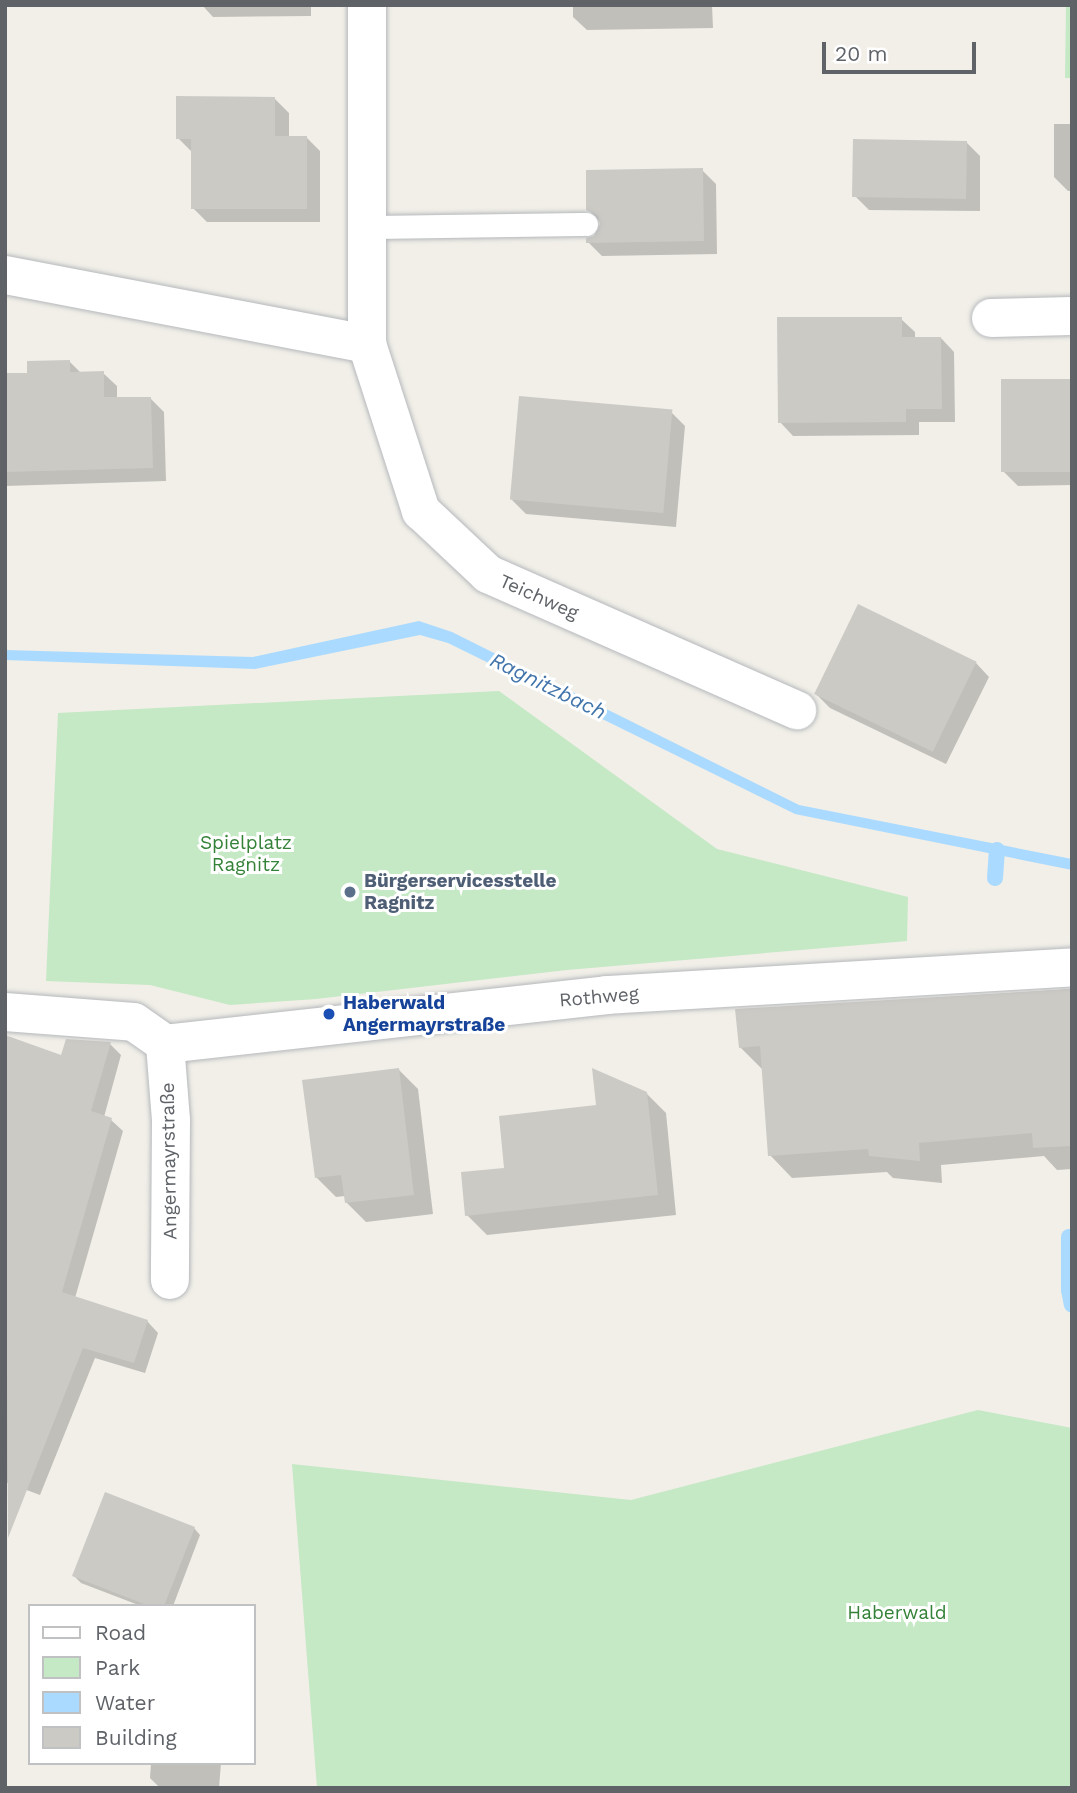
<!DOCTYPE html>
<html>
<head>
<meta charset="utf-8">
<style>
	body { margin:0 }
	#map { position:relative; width:1077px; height:1793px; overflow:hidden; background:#f1efe8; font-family:"Work Sans",sans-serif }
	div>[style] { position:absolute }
	.green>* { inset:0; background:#c5e8c5 }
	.water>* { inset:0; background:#aadaff }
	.shadow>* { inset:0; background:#0003 }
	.stream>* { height:16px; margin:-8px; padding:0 8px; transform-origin:8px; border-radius:8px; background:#aadaff }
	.building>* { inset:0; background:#cccac5; transform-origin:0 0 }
	.roads { filter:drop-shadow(0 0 2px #b5b8bc) drop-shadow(0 0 2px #b5b8bc) }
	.lane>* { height:23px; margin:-11.5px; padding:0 11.5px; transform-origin:11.5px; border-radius:11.5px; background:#fff }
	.street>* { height:38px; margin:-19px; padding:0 19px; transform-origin:19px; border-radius:19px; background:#fff }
	.dots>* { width:19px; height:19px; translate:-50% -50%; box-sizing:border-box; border:4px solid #fff; border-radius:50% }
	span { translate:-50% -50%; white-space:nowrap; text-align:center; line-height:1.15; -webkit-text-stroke:6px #fff; paint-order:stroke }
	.street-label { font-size:19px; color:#5f6368 }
	.park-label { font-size:19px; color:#348238 }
	.service-label { font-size:19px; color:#4e5e75; font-weight:700 }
	.left { translate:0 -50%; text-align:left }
	.transit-label { font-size:19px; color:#164399; font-weight:700 }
	.water-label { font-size:21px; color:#4174aa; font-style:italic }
	.frame { position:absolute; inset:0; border:7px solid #5f6368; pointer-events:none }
	.legend { position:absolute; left:28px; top:1604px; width:228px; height:161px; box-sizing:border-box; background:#fff; border:2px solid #bfc1c3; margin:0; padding:9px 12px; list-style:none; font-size:21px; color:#5f6368 }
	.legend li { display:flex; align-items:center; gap:14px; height:35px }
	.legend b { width:35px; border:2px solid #bfc1c3 }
	.scale { position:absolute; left:822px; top:42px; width:154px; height:32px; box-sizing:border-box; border:4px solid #5f6368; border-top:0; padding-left:9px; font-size:21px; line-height:24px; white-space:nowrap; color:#5f6368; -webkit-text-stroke:5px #fff; paint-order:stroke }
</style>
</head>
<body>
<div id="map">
	<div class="green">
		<i style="clip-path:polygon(1066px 5px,1072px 5px,1072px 78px,1065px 78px)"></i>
		<i style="clip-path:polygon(499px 691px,717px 849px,908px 897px,907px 941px,567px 970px,316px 999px,230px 1005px,150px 985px,46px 981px,58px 713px)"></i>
		<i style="clip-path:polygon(978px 1410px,1072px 1428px,1072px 1788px,317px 1788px,292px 1464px,631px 1500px)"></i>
	</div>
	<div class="water">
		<i style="clip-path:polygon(419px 621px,452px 632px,799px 805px,1072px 859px,1072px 870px,795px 814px,448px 643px,420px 635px,255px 669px,5px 660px,5px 650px,253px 657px)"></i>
	</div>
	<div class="shadow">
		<i style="clip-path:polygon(202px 5px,311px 5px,311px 16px,213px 17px)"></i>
		<i style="clip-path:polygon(573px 5px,712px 5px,713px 28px,587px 30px,573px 17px)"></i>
		<i style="clip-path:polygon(275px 99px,289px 113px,289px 137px,306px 137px,320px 151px,320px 222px,207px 222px,193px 208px,193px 153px,178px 138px)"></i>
		<i style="clip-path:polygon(1054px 124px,1072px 124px,1072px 191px,1068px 191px,1054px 177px)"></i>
		<i style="clip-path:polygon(966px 142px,980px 156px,980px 211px,869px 210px,855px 196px)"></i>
		<i style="clip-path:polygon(702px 170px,716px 184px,717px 254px,602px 256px,588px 242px,595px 237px,601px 223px,588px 209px)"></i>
		<i style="clip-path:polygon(901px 319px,915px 332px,915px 338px,941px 338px,954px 352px,955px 422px,919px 422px,919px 435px,793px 436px,780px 422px)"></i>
		<i style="clip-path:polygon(69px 361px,81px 373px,103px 373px,117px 386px,117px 399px,150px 398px,164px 412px,166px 481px,5px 486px,5px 375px,29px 374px)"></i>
		<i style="clip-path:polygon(1072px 380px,1072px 485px,1018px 486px,1004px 472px)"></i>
		<i style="clip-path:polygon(671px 412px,685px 426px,676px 527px,526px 514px,512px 500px)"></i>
		<i style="clip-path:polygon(976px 663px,989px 677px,946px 764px,830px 708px,816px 694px)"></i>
		<i style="clip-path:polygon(1072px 989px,1072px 1169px,1057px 1170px,1044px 1156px,941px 1165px,942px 1183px,893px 1178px,887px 1172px,792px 1178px,770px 1155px,764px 1071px,740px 1047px,737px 1011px)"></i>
		<i style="clip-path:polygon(5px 1037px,62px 1057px,110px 1044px,121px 1055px,104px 1117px,111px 1120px,123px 1131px,75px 1298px,147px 1321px,158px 1333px,145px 1373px,95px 1358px,40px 1495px,5px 1482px,5px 1313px,13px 1289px,5px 1283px,5px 1254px,37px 1162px,5px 1151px)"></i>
		<i style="clip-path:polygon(398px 1069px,418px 1089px,433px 1214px,366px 1222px,346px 1202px,345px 1196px,336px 1197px,316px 1177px)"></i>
		<i style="clip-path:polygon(646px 1093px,666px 1113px,676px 1215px,487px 1235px,467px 1215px,506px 1170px,598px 1107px)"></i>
		<i style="clip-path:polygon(194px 1528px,200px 1535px,173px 1606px,141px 1606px,81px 1583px,74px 1576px)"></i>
		<i style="clip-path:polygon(151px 1763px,221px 1763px,219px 1788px,160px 1788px,150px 1778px)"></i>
	</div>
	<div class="stream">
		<i style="left:995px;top:878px;width:28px;rotate:-86deg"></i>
		<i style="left:1069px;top:1237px;width:53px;rotate:90deg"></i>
		<i style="left:1069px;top:1290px;width:15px;rotate:79deg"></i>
	</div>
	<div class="building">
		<i style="clip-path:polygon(176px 96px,275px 97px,275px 136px,307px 136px,307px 209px,191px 209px,191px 139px,176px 139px)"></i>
		<i style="left:853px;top:139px;width:114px;height:58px;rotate:1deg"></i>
		<i style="clip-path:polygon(703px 168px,704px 241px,586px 243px,586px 238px,594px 236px,600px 224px,598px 216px,586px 210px,586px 170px)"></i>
		<i style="clip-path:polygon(777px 317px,902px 317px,902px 337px,941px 337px,942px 409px,906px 409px,906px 422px,778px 423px)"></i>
		<i style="clip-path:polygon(70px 360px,70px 372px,104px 371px,104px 397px,151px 397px,153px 468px,5px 472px,5px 373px,27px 373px,27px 361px)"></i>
		<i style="left:1072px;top:379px;width:93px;height:71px;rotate:90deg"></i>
		<i style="left:519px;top:396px;width:154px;height:104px;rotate:5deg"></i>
		<i style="left:858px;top:604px;width:132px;height:100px;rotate:26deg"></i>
		<i style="clip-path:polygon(1072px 989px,1072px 1146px,1033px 1148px,1032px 1133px,919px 1143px,920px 1161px,869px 1156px,868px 1149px,768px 1156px,760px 1046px,739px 1048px,735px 1009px)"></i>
		<i style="clip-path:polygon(5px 1035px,61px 1055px,66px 1039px,111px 1042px,91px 1111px,112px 1118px,62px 1292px,148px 1320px,134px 1363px,83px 1348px,8px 1538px)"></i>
		<i style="clip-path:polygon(399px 1068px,414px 1195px,345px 1203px,341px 1175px,315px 1178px,302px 1080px)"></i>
		<i style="clip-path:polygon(592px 1068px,647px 1092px,658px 1195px,465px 1216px,461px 1172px,504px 1168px,499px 1116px,596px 1105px)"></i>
		<i style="clip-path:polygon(105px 1492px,195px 1527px,164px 1606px,149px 1606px,72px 1576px)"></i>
	</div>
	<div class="roads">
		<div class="lane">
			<i style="left:368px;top:227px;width:218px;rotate:-0.8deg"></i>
		</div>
		<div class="street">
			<i style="left:5px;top:275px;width:369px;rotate:10.8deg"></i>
			<i style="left:367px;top:344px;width:339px;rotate:-90deg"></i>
			<i style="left:991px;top:318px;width:81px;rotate:-1.4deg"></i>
			<i style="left:367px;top:344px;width:176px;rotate:72.1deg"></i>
			<i style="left:421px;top:511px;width:92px;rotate:43.2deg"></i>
			<i style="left:488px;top:574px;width:338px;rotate:23.8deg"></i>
			<i style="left:5px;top:1012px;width:129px;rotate:4.4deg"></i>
			<i style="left:134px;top:1022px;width:38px;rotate:35deg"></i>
			<i style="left:165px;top:1044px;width:445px;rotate:-6.3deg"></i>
			<i style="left:607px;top:995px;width:466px;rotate:-3.4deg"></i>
			<i style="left:165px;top:1044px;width:76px;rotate:85.5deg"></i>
			<i style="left:171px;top:1120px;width:160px;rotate:90.4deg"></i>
		</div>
	</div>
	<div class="dots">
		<i style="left:350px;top:892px;background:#5c6f8a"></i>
		<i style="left:329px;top:1014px;background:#1a4fb4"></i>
	</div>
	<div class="street-label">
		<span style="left:539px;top:597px;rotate:24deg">Teichweg</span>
		<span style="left:599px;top:997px;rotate:-5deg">Rothweg</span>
		<span style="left:169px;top:1161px;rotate:-91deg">Angermayrstraße</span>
	</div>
	<div class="park-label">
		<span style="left:246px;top:854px">Spielplatz<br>Ragnitz</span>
		<span style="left:897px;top:1613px">Haberwald</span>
	</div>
	<div class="service-label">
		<span class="left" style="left:364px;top:892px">Bürgerservicesstelle<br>Ragnitz</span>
	</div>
	<div class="transit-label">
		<span class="left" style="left:343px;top:1014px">Haberwald<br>Angermayrstraße</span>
	</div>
	<div class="water-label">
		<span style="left:548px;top:686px;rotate:26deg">Ragnitzbach</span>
	</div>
	<div class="frame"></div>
	<ul class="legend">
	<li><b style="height:9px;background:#fff"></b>Road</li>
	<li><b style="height:19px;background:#c5e8c5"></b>Park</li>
	<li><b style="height:19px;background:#aadaff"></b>Water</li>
	<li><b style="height:19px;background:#cccac5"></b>Building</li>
	</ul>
	<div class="scale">20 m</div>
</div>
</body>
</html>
